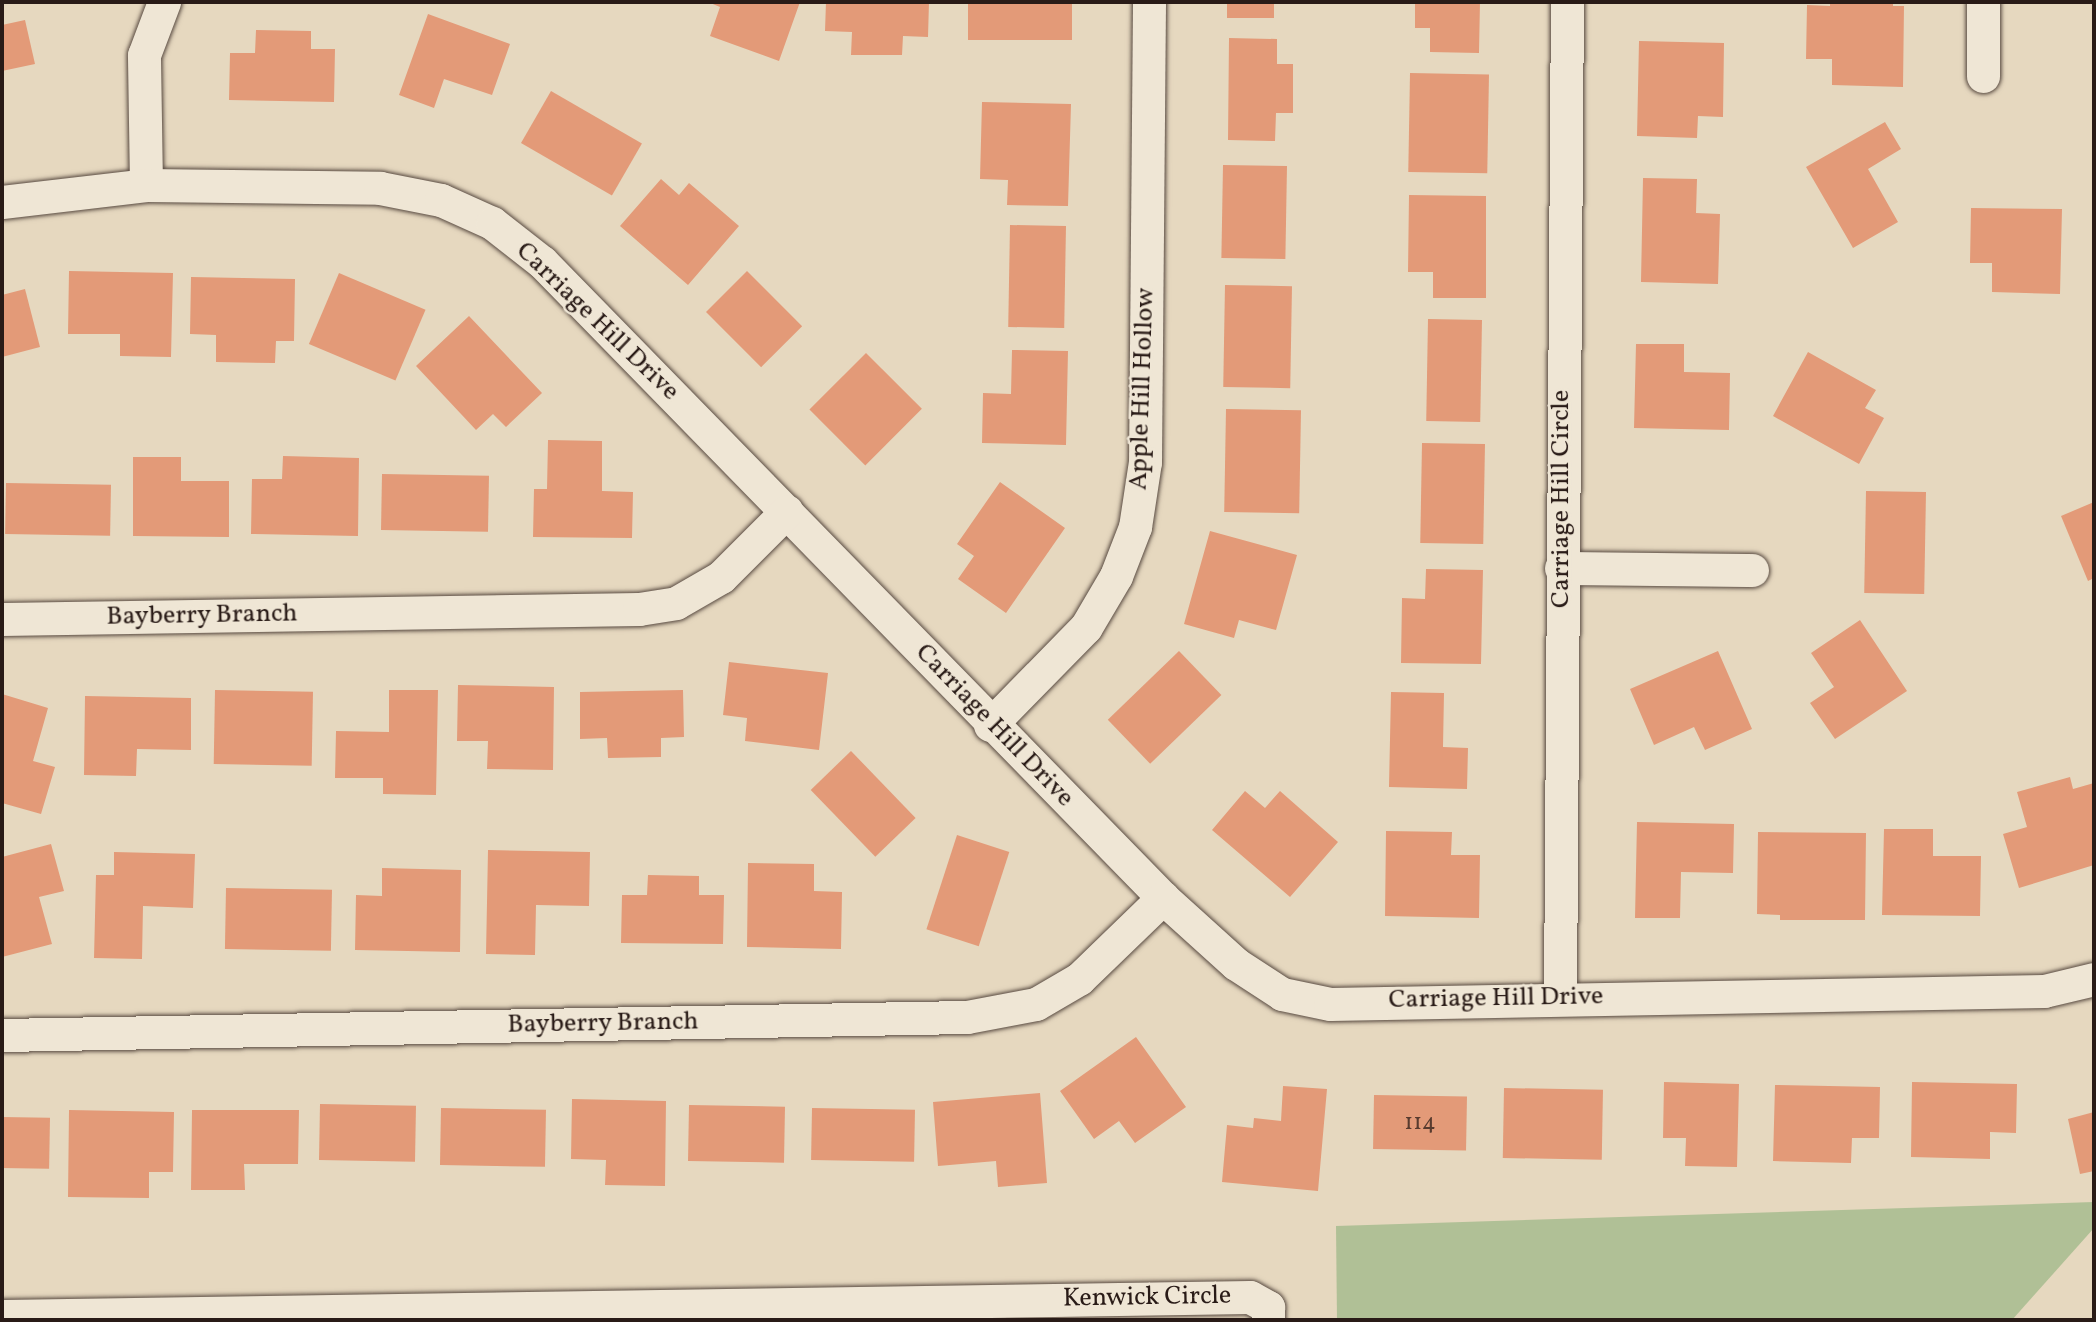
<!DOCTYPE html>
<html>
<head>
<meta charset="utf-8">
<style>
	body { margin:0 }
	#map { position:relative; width:2096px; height:1322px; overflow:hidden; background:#e6d8bf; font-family:Vollkorn,serif }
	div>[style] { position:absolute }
	.green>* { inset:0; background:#b0c096 }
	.building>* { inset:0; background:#e39a78; transform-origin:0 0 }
	.roads { filter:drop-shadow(0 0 2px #584a41) drop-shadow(0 0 2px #584a41) }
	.minor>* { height:33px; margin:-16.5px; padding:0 16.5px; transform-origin:16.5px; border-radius:16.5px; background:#efe6d5 }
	span { translate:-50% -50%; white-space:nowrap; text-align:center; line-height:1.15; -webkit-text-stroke:5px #efe6d5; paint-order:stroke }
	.number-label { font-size:23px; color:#583b2f }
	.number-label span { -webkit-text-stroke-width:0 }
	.street-label { font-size:26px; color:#291b17 }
	.frame { position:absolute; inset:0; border:4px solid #291b17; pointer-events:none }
</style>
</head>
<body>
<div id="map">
	<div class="green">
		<i style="clip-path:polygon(2094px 1202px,2094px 1228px,2012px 1320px,1337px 1320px,1336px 1226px)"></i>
	</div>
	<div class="building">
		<i style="clip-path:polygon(708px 2px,800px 2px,779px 61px,710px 36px,720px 7px)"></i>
		<i style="clip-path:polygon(826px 2px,929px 2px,928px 37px,903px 36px,902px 55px,851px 55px,852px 32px,825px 31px)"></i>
		<i style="left:968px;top:2px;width:104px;height:38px"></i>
		<i style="left:1227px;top:2px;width:47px;height:16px"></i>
		<i style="clip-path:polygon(1415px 2px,1480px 2px,1479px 53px,1430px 52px,1430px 28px,1415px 28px)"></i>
		<i style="clip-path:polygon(1830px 2px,1893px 2px,1893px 6px,1904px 6px,1903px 87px,1832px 85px,1832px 59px,1806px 59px,1807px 5px,1830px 6px)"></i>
		<i style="clip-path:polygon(428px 14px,510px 44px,492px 95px,444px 79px,434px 108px,399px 95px)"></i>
		<i style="clip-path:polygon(25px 20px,35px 64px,2px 71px,2px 25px)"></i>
		<i style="clip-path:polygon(256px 30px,311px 31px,311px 49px,335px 49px,334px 102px,229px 100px,230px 53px,255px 53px)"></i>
		<i style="clip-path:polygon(1229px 38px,1277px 39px,1277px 64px,1293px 64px,1293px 113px,1276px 113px,1275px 141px,1228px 140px)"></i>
		<i style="clip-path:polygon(1639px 41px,1724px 43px,1723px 117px,1698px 116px,1697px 138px,1637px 136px)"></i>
		<i style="left:1410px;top:73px;width:79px;height:99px;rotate:1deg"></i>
		<i style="left:551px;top:91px;width:105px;height:60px;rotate:30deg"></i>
		<i style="clip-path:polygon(982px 102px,1071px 104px,1068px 206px,1007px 205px,1008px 180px,980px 179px)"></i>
		<i style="clip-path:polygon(1885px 122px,1901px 149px,1868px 169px,1898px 222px,1853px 248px,1806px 167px)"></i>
		<i style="left:1223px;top:165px;width:64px;height:93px;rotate:1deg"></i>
		<i style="clip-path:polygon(1643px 178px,1697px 179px,1696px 213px,1720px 214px,1718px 284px,1641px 282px)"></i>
		<i style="clip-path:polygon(661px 179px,679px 195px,689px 183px,739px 226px,688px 285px,620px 226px)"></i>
		<i style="clip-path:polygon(1409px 195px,1486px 196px,1486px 298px,1433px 298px,1433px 272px,1408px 272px)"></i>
		<i style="clip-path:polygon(1971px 208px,2062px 209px,2060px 294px,1992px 292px,1992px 263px,1970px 263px)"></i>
		<i style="left:1010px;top:225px;width:56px;height:102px;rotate:1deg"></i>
		<i style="clip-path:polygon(69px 271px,173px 273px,171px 357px,120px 356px,120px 334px,68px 334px)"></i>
		<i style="left:747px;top:271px;width:78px;height:58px;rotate:45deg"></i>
		<i style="left:339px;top:273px;width:94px;height:77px;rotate:23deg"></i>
		<i style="clip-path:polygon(191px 277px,295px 279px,294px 341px,276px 341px,275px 363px,216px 362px,216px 335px,190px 334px)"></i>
		<i style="left:1225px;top:285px;width:67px;height:102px;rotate:1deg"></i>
		<i style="clip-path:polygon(25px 289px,40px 347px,2px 357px,2px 295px)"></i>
		<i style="clip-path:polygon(469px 316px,542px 393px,506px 427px,493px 414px,476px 430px,416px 366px)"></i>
		<i style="left:1428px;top:319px;width:54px;height:102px;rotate:1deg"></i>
		<i style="clip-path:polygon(1636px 344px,1684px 344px,1684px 372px,1730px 373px,1729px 430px,1634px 428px)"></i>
		<i style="clip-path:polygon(1012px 350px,1068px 351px,1066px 445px,982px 443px,983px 393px,1011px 394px)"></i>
		<i style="clip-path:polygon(1808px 352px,1876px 390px,1865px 408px,1884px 418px,1859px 464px,1773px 416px)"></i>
		<i style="left:866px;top:353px;width:79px;height:80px;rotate:45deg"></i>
		<i style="left:1226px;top:409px;width:75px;height:103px;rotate:1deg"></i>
		<i style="clip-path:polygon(548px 440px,602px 441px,602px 491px,633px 492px,632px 538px,533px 537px,534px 489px,547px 489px)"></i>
		<i style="left:1422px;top:443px;width:63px;height:100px;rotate:1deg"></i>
		<i style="clip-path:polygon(283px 456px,359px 458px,358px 536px,251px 534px,252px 479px,282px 479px)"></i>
		<i style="clip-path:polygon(133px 457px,181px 457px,181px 481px,229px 481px,229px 537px,133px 536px)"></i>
		<i style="left:382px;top:474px;width:107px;height:56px;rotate:1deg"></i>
		<i style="clip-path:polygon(1000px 482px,1065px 528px,1006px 613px,958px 579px,974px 556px,957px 544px)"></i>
		<i style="left:6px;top:483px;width:105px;height:51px;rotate:1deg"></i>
		<i style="left:1866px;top:491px;width:60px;height:102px;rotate:1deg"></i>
		<i style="clip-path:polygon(2094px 502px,2094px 578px,2088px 581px,2061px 516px)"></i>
		<i style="clip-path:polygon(1210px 531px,1297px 555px,1276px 630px,1239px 620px,1234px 638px,1184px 624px)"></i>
		<i style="clip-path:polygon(1426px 569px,1483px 570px,1481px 664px,1401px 663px,1402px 598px,1425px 599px)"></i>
		<i style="clip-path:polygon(1860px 620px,1907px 691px,1835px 739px,1810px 703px,1834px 687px,1811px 653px)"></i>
		<i style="left:1179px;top:651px;width:61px;height:99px;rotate:46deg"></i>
		<i style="clip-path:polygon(1718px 651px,1752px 729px,1705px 750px,1694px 727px,1654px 745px,1630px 689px)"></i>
		<i style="clip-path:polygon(729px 662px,828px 673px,819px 750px,745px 741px,747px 718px,723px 715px)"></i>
		<i style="clip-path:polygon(458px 685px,554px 687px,553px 770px,487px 769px,488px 741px,457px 741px)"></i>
		<i style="left:215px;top:690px;width:98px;height:74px;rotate:1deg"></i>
		<i style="clip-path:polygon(389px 690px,438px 690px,436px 795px,383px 794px,383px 778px,335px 778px,336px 731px,389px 732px)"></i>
		<i style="clip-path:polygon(683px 690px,684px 737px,661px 738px,661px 757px,608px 758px,607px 738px,580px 739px,580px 692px)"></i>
		<i style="clip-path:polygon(1391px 692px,1444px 693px,1443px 747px,1468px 748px,1467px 789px,1389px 787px)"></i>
		<i style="clip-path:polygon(2px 694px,48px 708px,33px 761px,55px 767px,41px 814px,2px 803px)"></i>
		<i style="clip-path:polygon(85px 696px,191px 698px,191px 750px,137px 749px,136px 776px,84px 775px)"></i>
		<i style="left:851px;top:751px;width:93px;height:56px;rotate:46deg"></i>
		<i style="clip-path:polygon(2070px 777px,2073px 789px,2094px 783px,2094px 865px,2019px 888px,2003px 834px,2027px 827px,2017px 792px)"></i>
		<i style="clip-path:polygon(1245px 791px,1265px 808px,1280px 791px,1338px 842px,1290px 897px,1212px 830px)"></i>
		<i style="clip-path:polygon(1637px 822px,1734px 824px,1733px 873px,1681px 872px,1680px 918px,1635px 918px)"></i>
		<i style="clip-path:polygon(1884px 829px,1933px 829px,1933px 856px,1981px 856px,1980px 916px,1882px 915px)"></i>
		<i style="clip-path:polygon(1386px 831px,1452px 832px,1451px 855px,1480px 855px,1479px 918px,1385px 916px)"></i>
		<i style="clip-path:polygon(1758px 832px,1866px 833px,1865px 920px,1780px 920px,1780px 915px,1757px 914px)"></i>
		<i style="left:957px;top:835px;width:55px;height:99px;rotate:18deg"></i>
		<i style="clip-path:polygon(51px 844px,64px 891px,39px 897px,52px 944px,2px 957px,2px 857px)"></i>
		<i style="clip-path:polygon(488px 850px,590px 852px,589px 906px,536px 905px,535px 955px,486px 954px)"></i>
		<i style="clip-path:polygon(114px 852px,195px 854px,193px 908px,143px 906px,142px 959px,94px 958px,96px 875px,114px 875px)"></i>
		<i style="clip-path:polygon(748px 863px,814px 864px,814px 891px,842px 892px,841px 949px,747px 947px)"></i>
		<i style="clip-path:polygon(382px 868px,461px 870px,460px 952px,355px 950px,356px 895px,382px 896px)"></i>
		<i style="clip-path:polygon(648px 875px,699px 876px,699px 895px,724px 895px,723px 944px,621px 943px,622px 895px,647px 895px)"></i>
		<i style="left:226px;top:888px;width:106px;height:61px;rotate:1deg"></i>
		<i style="clip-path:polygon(1136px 1037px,1186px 1107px,1135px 1143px,1119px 1121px,1094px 1139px,1060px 1091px)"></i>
		<i style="clip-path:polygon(1664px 1082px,1739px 1084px,1737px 1167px,1685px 1166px,1686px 1138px,1663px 1138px)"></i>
		<i style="clip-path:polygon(1912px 1082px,2017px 1084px,2016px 1133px,1990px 1132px,1990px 1159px,1911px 1157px)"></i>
		<i style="clip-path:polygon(1775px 1085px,1880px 1087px,1879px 1138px,1852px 1138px,1851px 1163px,1773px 1161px)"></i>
		<i style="clip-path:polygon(1283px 1086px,1327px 1089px,1318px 1191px,1222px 1182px,1227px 1125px,1253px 1128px,1254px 1118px,1281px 1121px)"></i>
		<i style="left:1504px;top:1088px;width:99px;height:70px;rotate:1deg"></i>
		<i style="clip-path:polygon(1040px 1093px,1047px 1183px,998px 1187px,996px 1161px,938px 1166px,933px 1102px)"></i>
		<i style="left:1374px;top:1095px;width:93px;height:54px;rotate:1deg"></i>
		<i style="clip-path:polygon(572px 1099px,666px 1101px,665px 1186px,605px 1185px,606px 1160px,571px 1159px)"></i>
		<i style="left:320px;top:1104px;width:96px;height:56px;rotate:1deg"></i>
		<i style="left:689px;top:1105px;width:96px;height:56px;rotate:1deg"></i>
		<i style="left:441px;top:1108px;width:105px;height:57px;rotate:1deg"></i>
		<i style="left:812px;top:1108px;width:103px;height:52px;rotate:1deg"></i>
		<i style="clip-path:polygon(69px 1110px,174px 1112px,173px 1172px,149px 1172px,149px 1198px,68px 1197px)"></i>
		<i style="clip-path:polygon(192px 1110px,299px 1110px,298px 1164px,244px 1164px,245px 1190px,191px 1190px)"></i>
		<i style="clip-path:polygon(2094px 1112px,2094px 1171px,2080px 1174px,2068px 1119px)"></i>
		<i style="left:2px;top:1117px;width:48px;height:51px;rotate:1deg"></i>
	</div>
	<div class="roads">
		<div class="minor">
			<i style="left:1983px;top:76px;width:74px;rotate:-90deg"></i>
			<i style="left:146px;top:185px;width:130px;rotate:-90.9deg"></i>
			<i style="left:144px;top:55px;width:57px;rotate:-69.3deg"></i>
			<i style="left:2px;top:202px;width:145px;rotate:-6.7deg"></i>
			<i style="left:146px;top:185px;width:234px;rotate:0.7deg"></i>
			<i style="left:380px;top:188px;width:62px;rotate:11.1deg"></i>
			<i style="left:441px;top:200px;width:56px;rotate:24.3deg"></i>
			<i style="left:492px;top:223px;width:63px;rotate:38deg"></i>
			<i style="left:542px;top:262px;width:889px;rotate:45.68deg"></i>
			<i style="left:1163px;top:898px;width:98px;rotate:42.1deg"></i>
			<i style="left:1236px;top:964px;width:55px;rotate:33.1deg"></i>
			<i style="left:1282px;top:994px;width:49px;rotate:11.8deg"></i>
			<i style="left:1330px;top:1004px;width:714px;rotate:-1.04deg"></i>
			<i style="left:2044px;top:991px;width:51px;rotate:-13.5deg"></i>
			<i style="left:1561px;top:568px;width:191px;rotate:0.6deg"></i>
			<i style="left:2px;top:619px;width:637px;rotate:-0.9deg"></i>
			<i style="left:639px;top:609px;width:37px;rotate:-9deg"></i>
			<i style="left:676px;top:603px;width:52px;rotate:-30deg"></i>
			<i style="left:721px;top:577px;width:93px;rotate:-45deg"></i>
			<i style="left:990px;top:725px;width:137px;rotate:-45.6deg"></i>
			<i style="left:1086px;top:627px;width:59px;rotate:-59.5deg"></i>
			<i style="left:1116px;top:576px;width:53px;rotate:-68.8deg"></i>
			<i style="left:1135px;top:527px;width:66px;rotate:-81.3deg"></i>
			<i style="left:1145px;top:462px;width:460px;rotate:-89.5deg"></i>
			<i style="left:1560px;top:997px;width:995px;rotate:-89.6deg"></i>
			<i style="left:2px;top:1035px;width:965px;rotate:-1.07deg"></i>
			<i style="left:967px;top:1017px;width:70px;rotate:-10.7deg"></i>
			<i style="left:1036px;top:1004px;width:50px;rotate:-30.2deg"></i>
			<i style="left:1079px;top:979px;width:117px;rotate:-44deg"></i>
			<i style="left:2px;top:1316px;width:1248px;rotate:-0.87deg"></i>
			<i style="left:1250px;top:1297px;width:21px;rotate:29deg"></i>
			<i style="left:1268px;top:1307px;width:13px;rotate:90deg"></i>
		</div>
	</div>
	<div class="number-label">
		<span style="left:1420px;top:1123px">114</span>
	</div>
	<div class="street-label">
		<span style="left:597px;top:322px;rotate:44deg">Carriage Hill Drive</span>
		<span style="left:1143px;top:389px;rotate:-88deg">Apple Hill Hollow</span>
		<span style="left:1562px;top:499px;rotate:-90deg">Carriage Hill Circle</span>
		<span style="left:202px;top:616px;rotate:-1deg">Bayberry Branch</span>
		<span style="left:994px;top:726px;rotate:46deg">Carriage Hill Drive</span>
		<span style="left:1496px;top:999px;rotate:-1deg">Carriage Hill Drive</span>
		<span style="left:603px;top:1024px;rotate:-1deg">Bayberry Branch</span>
		<span style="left:1147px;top:1298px;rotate:-1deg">Kenwick Circle</span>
	</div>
	<div class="frame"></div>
</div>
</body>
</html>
